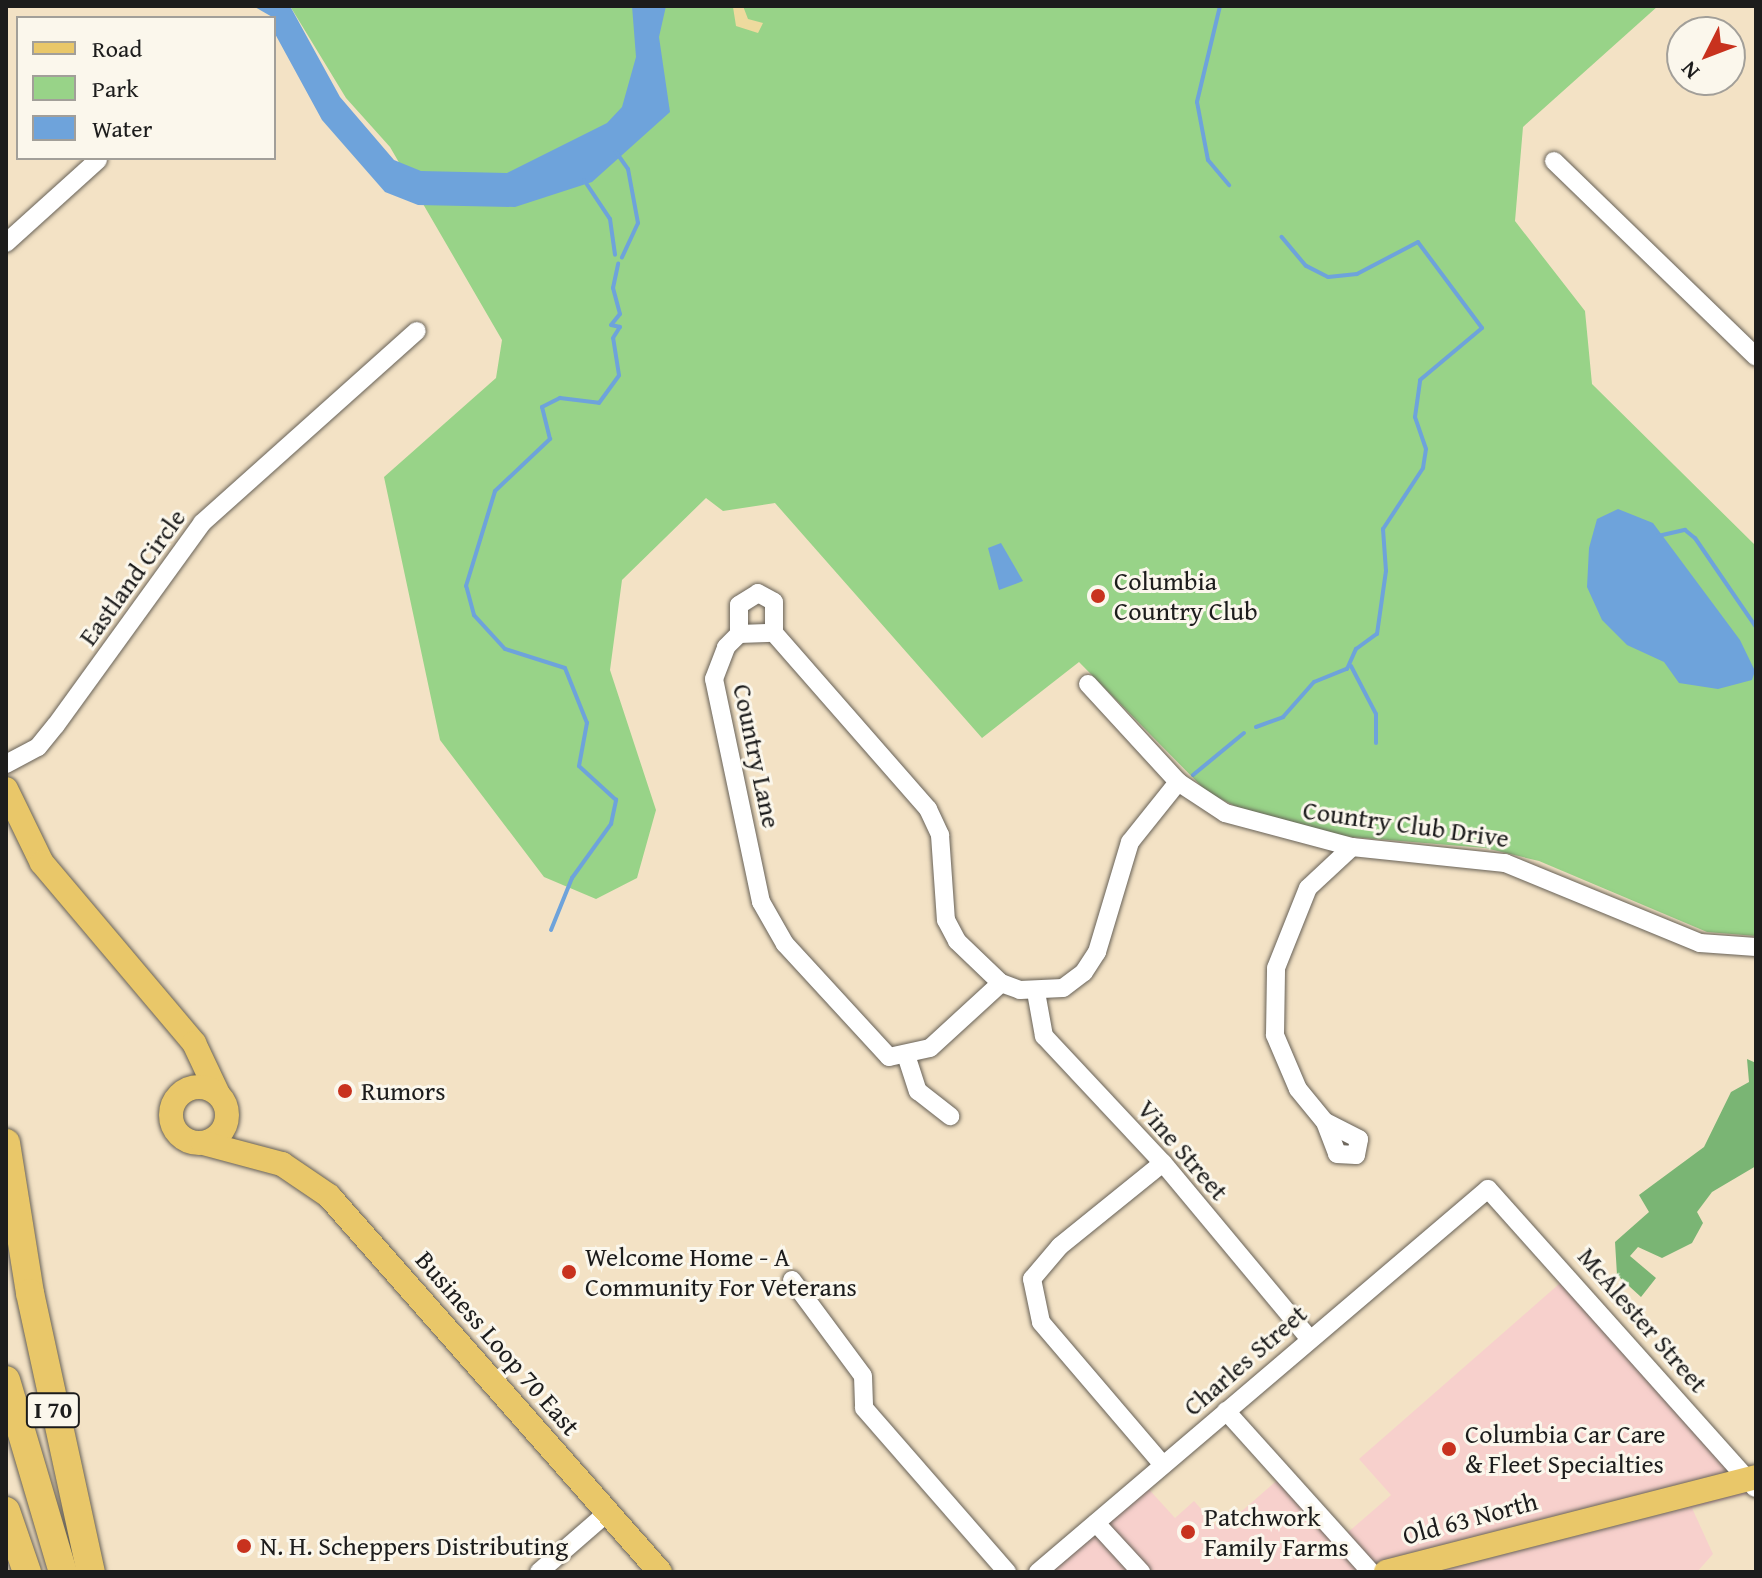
<!DOCTYPE html>
<html>
<head>
<meta charset="utf-8">
<style>
	body { margin:0 }
	#map { position:relative; width:1762px; height:1578px; overflow:hidden; background:#f3e2c5; font-family:"Gentium Book Plus",serif }
	div>[style] { position:absolute }
	.built>* { inset:0; background:#f7d0cc }
	.green>* { inset:0; background:#98d388 }
	.forest>* { inset:0; background:#7ab574 }
	.sand>* { inset:0; background:#eeda9e }
	.water>* { inset:0; background:#6ea3db }
	.stream>* { height:4px; margin:-2px; padding:0 2px; transform-origin:2px; border-radius:2px; background:#6ea3db }
	.roads { filter:drop-shadow(0 0 2px #676157) drop-shadow(0 0 2px #676157) }
	.minor>* { height:18px; margin:-9px; padding:0 9px; transform-origin:9px; border-radius:9px; background:#fff }
	.major>* { height:24px; margin:-12px; padding:0 12px; transform-origin:12px; border-radius:12px; background:#e9c769 }
	.major>.ring { margin:-12px; padding:0; box-sizing:content-box; background:none; border:24px solid #e9c769; border-radius:50% }
	.highway>* { height:28px; margin:-14px; padding:0 14px; transform-origin:14px; border-radius:14px; background:#e9c769 }
	.dots>* { width:22px; height:22px; translate:-50% -50%; box-sizing:border-box; border:4px solid #fbf7ec; border-radius:50% }
	span { translate:-50% -50%; white-space:nowrap; text-align:center; line-height:1.15; -webkit-text-stroke:6px #fbf7ec; paint-order:stroke }
	.shield-label span { padding:2px 6px; background:#fbf7ec; border:2px solid; border-radius:6px; -webkit-text-stroke-width:0 }
	.shield-label { font-size:24px; color:#1c1c1c; font-weight:700 }
	.street-label { font-size:26px; color:#1c1c1c }
	.poi-label { font-size:26px; color:#1c1c1c }
	.left { translate:0 -50%; text-align:left }
	.frame { position:absolute; inset:0; border:8px solid #1c1c1c; pointer-events:none }
	.legend { position:absolute; left:16px; top:16px; width:260px; height:144px; box-sizing:border-box; background:#fbf7ec; border:2px solid #a29f99; margin:0; padding:10px 14px; list-style:none; font-size:24px; color:#1c1c1c }
	.legend li { display:flex; align-items:center; gap:16px; height:40px }
	.legend b { width:40px; border:2px solid #a29f99 }
	.north { position:absolute; left:1666px; top:16px; width:80px; height:80px; box-sizing:border-box; background:#fbf7ec; border:2px solid #a29f99; border-radius:50%; rotate:228deg; font-size:22px; font-weight:700; line-height:32px; text-align:center; color:#1c1c1c }
	.north::after { content:''; display:block; margin:auto; width:28px; height:36px; background:#c8321e; clip-path:polygon(50% 0,100% 100%,50% 72%,0 100%) }
</style>
</head>
<body>
<div id="map">
	<div class="built">
		<i style="clip-path:polygon(1567px 1277px,1756px 1492px,1692px 1508px,1713px 1554px,1697px 1572px,1043px 1572px,1145px 1485px,1175px 1518px,1194px 1501px,1220px 1530px,1281px 1477px,1339px 1540px,1391px 1495px,1359px 1459px)"></i>
	</div>
	<div class="green">
		<i style="clip-path:polygon(290px 6px,1658px 6px,1523px 127px,1515px 221px,1585px 311px,1592px 384px,1756px 546px,1756px 936px,1707px 932px,1539px 861px,1485px 848px,1340px 836px,1237px 807px,1207px 792px,1079px 662px,982px 738px,775px 503px,723px 511px,706px 498px,622px 580px,610px 670px,656px 810px,637px 878px,596px 899px,544px 877px,440px 740px,384px 477px,496px 378px,502px 340px,390px 147px,346px 98px)"></i>
	</div>
	<div class="forest">
		<i style="clip-path:polygon(1747px 1059px,1756px 1063px,1756px 1166px,1712px 1192px,1697px 1212px,1703px 1223px,1692px 1243px,1662px 1258px,1638px 1247px,1630px 1256px,1656px 1278px,1641px 1297px,1617px 1275px,1615px 1242px,1649px 1212px,1639px 1195px,1704px 1147px,1731px 1092px,1749px 1082px)"></i>
	</div>
	<div class="sand">
		<i style="clip-path:polygon(743px 6px,748px 19px,763px 23px,758px 33px,736px 26px,733px 7px)"></i>
	</div>
	<div class="water">
		<i style="clip-path:polygon(253px 6px,290px 6px,340px 97px,394px 160px,421px 171px,507px 173px,607px 123px,622px 107px,636px 57px,632px 6px,666px 6px,659px 37px,670px 112px,592px 182px,515px 207px,418px 205px,385px 192px,322px 120px,274px 32px,274px 18px)"></i>
		<i style="clip-path:polygon(1618px 509px,1653px 523px,1740px 640px,1755px 671px,1752px 680px,1718px 689px,1679px 683px,1664px 662px,1627px 645px,1602px 620px,1587px 587px,1589px 548px,1597px 519px)"></i>
		<i style="clip-path:polygon(1001px 543px,1023px 581px,999px 590px,988px 548px)"></i>
	</div>
	<div class="stream">
		<i style="left:1220px;top:6px;width:99px;rotate:103.5deg"></i>
		<i style="left:1197px;top:102px;width:59px;rotate:79.3deg"></i>
		<i style="left:1208px;top:160px;width:33px;rotate:50deg"></i>
		<i style="left:616px;top:152px;width:21px;rotate:55deg"></i>
		<i style="left:628px;top:169px;width:55px;rotate:79.5deg"></i>
		<i style="left:638px;top:223px;width:38px;rotate:115deg"></i>
		<i style="left:584px;top:180px;width:47px;rotate:56.3deg"></i>
		<i style="left:610px;top:219px;width:36px;rotate:82deg"></i>
		<i style="left:1658px;top:536px;width:28px;rotate:-13deg"></i>
		<i style="left:1685px;top:530px;width:13px;rotate:39deg"></i>
		<i style="left:1695px;top:538px;width:108px;rotate:55.6deg"></i>
		<i style="left:1351px;top:666px;width:54px;rotate:62.5deg"></i>
		<i style="left:1376px;top:714px;width:29px;rotate:90deg"></i>
		<i style="left:1256px;top:727px;width:29px;rotate:-20deg"></i>
		<i style="left:1283px;top:717px;width:47px;rotate:-48.5deg"></i>
		<i style="left:1314px;top:682px;width:35px;rotate:-22deg"></i>
		<i style="left:1347px;top:669px;width:22px;rotate:-66deg"></i>
		<i style="left:1356px;top:649px;width:26px;rotate:-36deg"></i>
		<i style="left:1377px;top:634px;width:64px;rotate:-81.9deg"></i>
		<i style="left:1386px;top:571px;width:42px;rotate:-94.1deg"></i>
		<i style="left:1383px;top:529px;width:73px;rotate:-56.7deg"></i>
		<i style="left:1423px;top:468px;width:19px;rotate:-81deg"></i>
		<i style="left:1426px;top:449px;width:34px;rotate:-109deg"></i>
		<i style="left:1415px;top:417px;width:37px;rotate:-82deg"></i>
		<i style="left:1420px;top:380px;width:81px;rotate:-40deg"></i>
		<i style="left:1482px;top:328px;width:107px;rotate:-126.7deg"></i>
		<i style="left:1418px;top:242px;width:69px;rotate:152.3deg"></i>
		<i style="left:1357px;top:274px;width:29px;rotate:174deg"></i>
		<i style="left:1328px;top:277px;width:25px;rotate:-153deg"></i>
		<i style="left:1306px;top:266px;width:38px;rotate:-130deg"></i>
		<i style="left:1193px;top:775px;width:66px;rotate:-39.5deg"></i>
		<i style="left:551px;top:930px;width:56px;rotate:-68deg"></i>
		<i style="left:572px;top:878px;width:67px;rotate:-54.2deg"></i>
		<i style="left:611px;top:824px;width:25px;rotate:-78deg"></i>
		<i style="left:616px;top:800px;width:50px;rotate:-137.4deg"></i>
		<i style="left:579px;top:766px;width:44px;rotate:-79.5deg"></i>
		<i style="left:587px;top:723px;width:59px;rotate:-111.8deg"></i>
		<i style="left:565px;top:668px;width:63px;rotate:-162.4deg"></i>
		<i style="left:505px;top:649px;width:46px;rotate:-132.4deg"></i>
		<i style="left:474px;top:615px;width:30px;rotate:-105deg"></i>
		<i style="left:466px;top:586px;width:99px;rotate:-73deg"></i>
		<i style="left:495px;top:491px;width:76px;rotate:-43.4deg"></i>
		<i style="left:550px;top:439px;width:33px;rotate:-104deg"></i>
		<i style="left:542px;top:407px;width:20px;rotate:-27deg"></i>
		<i style="left:560px;top:398px;width:39px;rotate:7deg"></i>
		<i style="left:599px;top:403px;width:34px;rotate:-54deg"></i>
		<i style="left:619px;top:375px;width:37px;rotate:-99deg"></i>
		<i style="left:613px;top:338px;width:13px;rotate:-58deg"></i>
		<i style="left:620px;top:327px;width:9px;rotate:-167deg"></i>
		<i style="left:611px;top:325px;width:14px;rotate:-51deg"></i>
		<i style="left:620px;top:314px;width:27px;rotate:-105deg"></i>
		<i style="left:613px;top:288px;width:25px;rotate:-78deg"></i>
	</div>
	<div class="roads">
		<div class="minor">
			<i style="left:1554px;top:161px;width:281px;rotate:44.1deg"></i>
			<i style="left:6px;top:243px;width:124px;rotate:-42.1deg"></i>
			<i style="left:739px;top:634px;width:29px;rotate:-90deg"></i>
			<i style="left:739px;top:605px;width:22px;rotate:-32deg"></i>
			<i style="left:758px;top:593px;width:18px;rotate:29deg"></i>
			<i style="left:774px;top:602px;width:31px;rotate:90deg"></i>
			<i style="left:1088px;top:684px;width:133px;rotate:47.4deg"></i>
			<i style="left:1178px;top:782px;width:56px;rotate:33.4deg"></i>
			<i style="left:1225px;top:813px;width:131px;rotate:15deg"></i>
			<i style="left:1352px;top:847px;width:154px;rotate:6deg"></i>
			<i style="left:1505px;top:863px;width:211px;rotate:22.3deg"></i>
			<i style="left:1700px;top:943px;width:56px;rotate:4.1deg"></i>
			<i style="left:6px;top:764px;width:36px;rotate:-28deg"></i>
			<i style="left:38px;top:747px;width:28px;rotate:-51deg"></i>
			<i style="left:56px;top:725px;width:249px;rotate:-54.1deg"></i>
			<i style="left:202px;top:523px;width:288px;rotate:-41.8deg"></i>
			<i style="left:1001px;top:983px;width:96px;rotate:137.5deg"></i>
			<i style="left:930px;top:1048px;width:42px;rotate:167.6deg"></i>
			<i style="left:889px;top:1057px;width:154px;rotate:-132.6deg"></i>
			<i style="left:785px;top:944px;width:48px;rotate:-119.7deg"></i>
			<i style="left:761px;top:902px;width:228px;rotate:-101.9deg"></i>
			<i style="left:714px;top:679px;width:34px;rotate:-69deg"></i>
			<i style="left:726px;top:647px;width:18px;rotate:-45deg"></i>
			<i style="left:739px;top:634px;width:35px;rotate:-2deg"></i>
			<i style="left:774px;top:633px;width:234px;rotate:48.8deg"></i>
			<i style="left:928px;top:809px;width:29px;rotate:65deg"></i>
			<i style="left:940px;top:835px;width:85px;rotate:86deg"></i>
			<i style="left:946px;top:920px;width:24px;rotate:62deg"></i>
			<i style="left:957px;top:941px;width:61px;rotate:43.7deg"></i>
			<i style="left:1001px;top:983px;width:20px;rotate:20deg"></i>
			<i style="left:1020px;top:990px;width:43px;rotate:-2.7deg"></i>
			<i style="left:1063px;top:988px;width:26px;rotate:-37deg"></i>
			<i style="left:1084px;top:972px;width:24px;rotate:-57deg"></i>
			<i style="left:1097px;top:952px;width:115px;rotate:-73.3deg"></i>
			<i style="left:1130px;top:842px;width:77px;rotate:-51.3deg"></i>
			<i style="left:1036px;top:992px;width:45px;rotate:79.7deg"></i>
			<i style="left:1044px;top:1036px;width:174px;rotate:46.9deg"></i>
			<i style="left:1163px;top:1163px;width:228px;rotate:50.2deg"></i>
			<i style="left:907px;top:1058px;width:35px;rotate:72deg"></i>
			<i style="left:918px;top:1091px;width:41px;rotate:38deg"></i>
			<i style="left:1325px;top:1122px;width:34px;rotate:69deg"></i>
			<i style="left:1337px;top:1154px;width:19px;rotate:3deg"></i>
			<i style="left:1356px;top:1155px;width:16px;rotate:-79deg"></i>
			<i style="left:1359px;top:1139px;width:38px;rotate:-153deg"></i>
			<i style="left:1325px;top:1122px;width:43px;rotate:-129.3deg"></i>
			<i style="left:1298px;top:1089px;width:59px;rotate:-113.1deg"></i>
			<i style="left:1275px;top:1035px;width:67px;rotate:-89.1deg"></i>
			<i style="left:1276px;top:968px;width:86px;rotate:-68.2deg"></i>
			<i style="left:1308px;top:888px;width:60px;rotate:-43deg"></i>
			<i style="left:792px;top:1280px;width:119px;rotate:53.5deg"></i>
			<i style="left:863px;top:1376px;width:32px;rotate:88deg"></i>
			<i style="left:864px;top:1408px;width:218px;rotate:48.9deg"></i>
			<i style="left:1226px;top:1411px;width:217px;rotate:48deg"></i>
			<i style="left:1163px;top:1465px;width:188px;rotate:-130.5deg"></i>
			<i style="left:1041px;top:1322px;width:44px;rotate:-101.8deg"></i>
			<i style="left:1032px;top:1279px;width:43px;rotate:-49.7deg"></i>
			<i style="left:1060px;top:1246px;width:132px;rotate:-38.9deg"></i>
			<i style="left:1096px;top:1523px;width:67px;rotate:47.4deg"></i>
			<i style="left:539px;top:1572px;width:91px;rotate:-41deg"></i>
			<i style="left:1038px;top:1572px;width:591px;rotate:-40.4deg"></i>
			<i style="left:1488px;top:1189px;width:401px;rotate:48.2deg"></i>
		</div>
		<div class="major">
			<i style="left:6px;top:789px;width:82px;rotate:64.1deg"></i>
			<i style="left:42px;top:863px;width:236px;rotate:49.8deg"></i>
			<i style="left:194px;top:1043px;width:56px;rotate:64.8deg"></i>
			<i class="ring" style="left:171px;top:1087px;width:32px;height:32px"></i>
			<i style="left:203px;top:1143px;width:82px;rotate:14.9deg"></i>
			<i style="left:282px;top:1164px;width:57px;rotate:34.2deg"></i>
			<i style="left:329px;top:1196px;width:501px;rotate:48.64deg"></i>
			<i style="left:1386px;top:1572px;width:382px;rotate:-14.4deg"></i>
		</div>
		<div class="highway">
			<i style="left:6px;top:1143px;width:152px;rotate:80.9deg"></i>
			<i style="left:30px;top:1293px;width:286px;rotate:77.7deg"></i>
			<i style="left:6px;top:1380px;width:200px;rotate:73.5deg"></i>
			<i style="left:6px;top:1511px;width:65px;rotate:71deg"></i>
		</div>
	</div>
	<div class="dots">
		<i style="left:1098px;top:596px;background:#c8321e"></i>
		<i style="left:345px;top:1091px;background:#c8321e"></i>
		<i style="left:569px;top:1272px;background:#c8321e"></i>
		<i style="left:1449px;top:1449px;background:#c8321e"></i>
		<i style="left:1188px;top:1532px;background:#c8321e"></i>
		<i style="left:244px;top:1546px;background:#c8321e"></i>
	</div>
	<div class="shield-label">
		<span style="left:53px;top:1410px">I 70</span>
	</div>
	<div class="street-label">
		<span style="left:132px;top:577px;rotate:-54deg">Eastland Circle</span>
		<span style="left:757px;top:756px;rotate:78deg">Country Lane</span>
		<span style="left:1406px;top:824px;rotate:8deg">Country Club Drive</span>
		<span style="left:1183px;top:1150px;rotate:49deg">Vine Street</span>
		<span style="left:1643px;top:1320px;rotate:49deg">McAlester Street</span>
		<span style="left:498px;top:1343px;rotate:49deg">Business Loop 70 East</span>
		<span style="left:1245px;top:1360px;rotate:-41deg">Charles Street</span>
		<span style="left:1470px;top:1518px;rotate:-15deg">Old 63 North</span>
	</div>
	<div class="poi-label">
		<span class="left" style="left:1114px;top:596px">Columbia<br>Country Club</span>
		<span class="left" style="left:361px;top:1091px">Rumors</span>
		<span class="left" style="left:585px;top:1272px">Welcome Home - A<br>Community For Veterans</span>
		<span class="left" style="left:1465px;top:1449px">Columbia Car Care<br>&amp; Fleet Specialties</span>
		<span class="left" style="left:1204px;top:1532px">Patchwork<br>Family Farms</span>
		<span class="left" style="left:260px;top:1546px">N. H. Scheppers Distributing</span>
	</div>
	<div class="frame"></div>
	<ul class="legend">
	<li><b style="height:10px;background:#e9c769"></b>Road</li>
	<li><b style="height:22px;background:#98d388"></b>Park</li>
	<li><b style="height:22px;background:#6ea3db"></b>Water</li>
	</ul>
	<div class="north">N</div>
</div>
</body>
</html>
